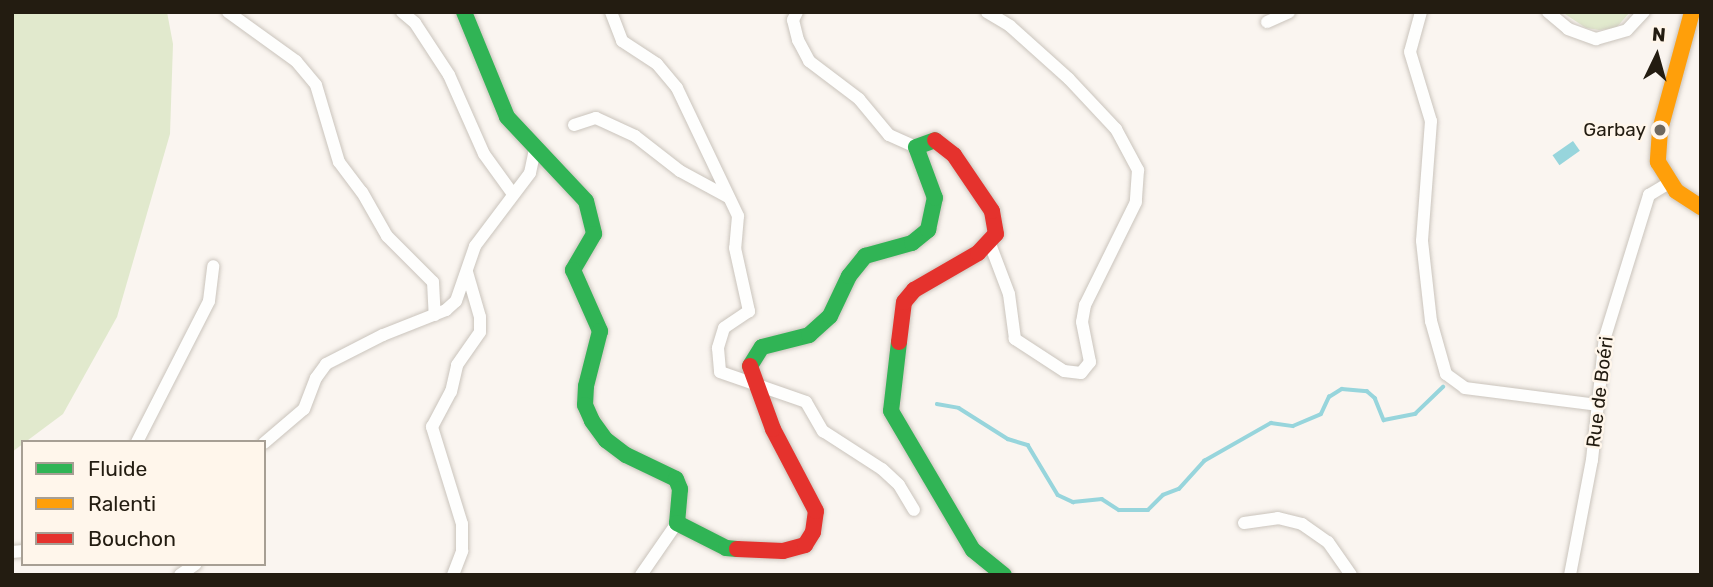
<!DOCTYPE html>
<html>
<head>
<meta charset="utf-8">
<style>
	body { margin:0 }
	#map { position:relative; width:1713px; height:587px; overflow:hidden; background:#faf5f0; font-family:Rubik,sans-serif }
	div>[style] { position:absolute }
	.green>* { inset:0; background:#e1e9cd }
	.water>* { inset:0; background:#97d5dc; transform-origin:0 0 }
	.stream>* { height:3.5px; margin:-1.75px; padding:0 1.75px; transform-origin:1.75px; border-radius:1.75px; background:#97d5dc }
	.roads { filter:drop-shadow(0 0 2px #cac4bc) drop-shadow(0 0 2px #cac4bc) }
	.street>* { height:12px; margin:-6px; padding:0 6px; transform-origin:6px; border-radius:6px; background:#fefefd }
	.fast>* { height:16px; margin:-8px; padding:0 8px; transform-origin:8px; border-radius:8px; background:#30b455 }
	.slow>* { height:16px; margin:-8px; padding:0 8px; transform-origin:8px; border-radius:8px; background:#ff9f0a }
	.jam>* { height:16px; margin:-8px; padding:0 8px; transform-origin:8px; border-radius:8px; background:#e5322d }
	.dots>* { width:19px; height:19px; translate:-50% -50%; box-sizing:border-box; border:4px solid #fff6eb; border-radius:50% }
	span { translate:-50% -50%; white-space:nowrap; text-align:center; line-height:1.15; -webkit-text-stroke:5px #fff6eb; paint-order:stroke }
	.poi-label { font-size:19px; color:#231c11 }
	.right { translate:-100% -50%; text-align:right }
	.street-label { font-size:19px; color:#231c11 }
	.frame { position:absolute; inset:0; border:14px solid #231c11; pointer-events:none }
	.legend { position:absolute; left:21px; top:440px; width:245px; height:126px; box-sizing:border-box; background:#fff6eb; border:2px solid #a79f94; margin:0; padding:9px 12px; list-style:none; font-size:21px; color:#231c11 }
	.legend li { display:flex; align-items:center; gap:14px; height:35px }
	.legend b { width:35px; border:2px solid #a79f94 }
	.north { position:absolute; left:1622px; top:21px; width:70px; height:70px; -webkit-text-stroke:5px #fff6eb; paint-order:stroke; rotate:5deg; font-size:19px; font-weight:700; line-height:28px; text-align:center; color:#231c11 }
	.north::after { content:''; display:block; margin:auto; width:24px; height:32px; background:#231c11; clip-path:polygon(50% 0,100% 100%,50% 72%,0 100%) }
</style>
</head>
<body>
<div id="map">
	<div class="green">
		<i style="clip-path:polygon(12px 12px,167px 12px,173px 44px,170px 134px,117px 317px,63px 414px,12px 452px)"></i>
		<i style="clip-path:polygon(1562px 12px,1630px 12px,1616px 28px,1599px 30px,1586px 28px)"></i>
	</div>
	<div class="water">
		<i style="left:1573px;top:141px;width:12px;height:25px;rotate:55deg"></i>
	</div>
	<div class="stream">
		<i style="left:937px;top:404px;width:22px;rotate:10deg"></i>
		<i style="left:959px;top:408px;width:58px;rotate:32.3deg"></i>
		<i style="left:1008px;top:439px;width:21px;rotate:17deg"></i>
		<i style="left:1028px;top:445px;width:58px;rotate:59deg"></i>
		<i style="left:1058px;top:495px;width:17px;rotate:25deg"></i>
		<i style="left:1073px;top:502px;width:29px;rotate:-6deg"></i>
		<i style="left:1102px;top:499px;width:20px;rotate:33deg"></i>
		<i style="left:1119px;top:510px;width:29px"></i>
		<i style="left:1148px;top:510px;width:21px;rotate:-45deg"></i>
		<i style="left:1163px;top:495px;width:17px;rotate:-21deg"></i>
		<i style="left:1179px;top:489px;width:38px;rotate:-48deg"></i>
		<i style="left:1204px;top:461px;width:77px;rotate:-29.6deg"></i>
		<i style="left:1271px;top:423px;width:22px;rotate:8deg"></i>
		<i style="left:1293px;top:426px;width:30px;rotate:-23deg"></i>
		<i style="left:1321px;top:414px;width:19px;rotate:-65deg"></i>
		<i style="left:1329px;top:397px;width:15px;rotate:-32deg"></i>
		<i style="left:1342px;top:389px;width:25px;rotate:5deg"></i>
		<i style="left:1367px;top:391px;width:11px;rotate:41deg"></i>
		<i style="left:1375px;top:398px;width:24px;rotate:68deg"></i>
		<i style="left:1384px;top:420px;width:32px;rotate:-11deg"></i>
		<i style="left:1415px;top:414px;width:39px;rotate:-44deg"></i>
	</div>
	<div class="roads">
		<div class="street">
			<i style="left:228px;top:12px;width:84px;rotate:35.8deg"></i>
			<i style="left:296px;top:61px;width:31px;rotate:50deg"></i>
			<i style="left:316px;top:85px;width:80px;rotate:73.4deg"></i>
			<i style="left:339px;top:162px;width:38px;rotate:53deg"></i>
			<i style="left:362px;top:192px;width:51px;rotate:60.4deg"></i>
			<i style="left:387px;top:236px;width:65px;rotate:45deg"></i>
			<i style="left:433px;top:282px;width:33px;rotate:87deg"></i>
			<i style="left:402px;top:12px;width:17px;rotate:40deg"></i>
			<i style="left:415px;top:23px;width:62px;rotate:56.8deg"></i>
			<i style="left:449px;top:75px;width:86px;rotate:66.1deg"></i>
			<i style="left:484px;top:154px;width:49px;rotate:54.1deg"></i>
			<i style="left:611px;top:12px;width:31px;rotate:69deg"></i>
			<i style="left:622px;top:41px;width:42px;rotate:33.3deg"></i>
			<i style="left:657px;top:64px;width:31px;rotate:50deg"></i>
			<i style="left:677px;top:88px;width:142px;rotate:64.5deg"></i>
			<i style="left:738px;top:216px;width:32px;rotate:95deg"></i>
			<i style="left:735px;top:248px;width:65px;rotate:77.5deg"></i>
			<i style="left:749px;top:311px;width:30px;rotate:146deg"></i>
			<i style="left:724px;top:328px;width:21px;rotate:107deg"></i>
			<i style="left:718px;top:348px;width:24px;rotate:85deg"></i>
			<i style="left:720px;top:372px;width:91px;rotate:19.2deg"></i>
			<i style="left:806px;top:402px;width:34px;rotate:60deg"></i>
			<i style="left:823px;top:431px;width:70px;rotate:32.8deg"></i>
			<i style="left:882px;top:469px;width:23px;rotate:43deg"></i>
			<i style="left:899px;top:485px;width:29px;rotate:59deg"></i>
			<i style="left:797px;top:12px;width:9px;rotate:117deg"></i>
			<i style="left:793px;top:20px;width:21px;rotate:76deg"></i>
			<i style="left:798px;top:40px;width:24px;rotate:62deg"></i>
			<i style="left:809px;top:61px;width:63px;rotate:37.2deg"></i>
			<i style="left:859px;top:99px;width:47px;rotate:50.2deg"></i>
			<i style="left:889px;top:135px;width:30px;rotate:24deg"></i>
			<i style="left:987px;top:12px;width:27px;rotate:31deg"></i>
			<i style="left:1010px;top:26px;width:79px;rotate:41.9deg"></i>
			<i style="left:1069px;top:79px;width:69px;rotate:46.8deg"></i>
			<i style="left:1116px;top:129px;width:47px;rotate:61.8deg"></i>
			<i style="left:1138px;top:170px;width:32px;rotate:94deg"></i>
			<i style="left:1136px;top:202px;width:115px;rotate:116.3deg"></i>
			<i style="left:1085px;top:305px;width:17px;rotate:100deg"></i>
			<i style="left:1082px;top:322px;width:41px;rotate:78.7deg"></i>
			<i style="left:1090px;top:362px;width:14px;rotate:129deg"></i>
			<i style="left:1081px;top:373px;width:17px;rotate:-173deg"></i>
			<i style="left:1064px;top:371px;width:59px;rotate:-146.9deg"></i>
			<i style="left:1015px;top:339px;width:45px;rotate:-97.6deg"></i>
			<i style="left:1009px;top:294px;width:53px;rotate:-110.8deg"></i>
			<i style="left:1421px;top:12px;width:41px;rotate:105.4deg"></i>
			<i style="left:1410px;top:52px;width:72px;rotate:73.1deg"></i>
			<i style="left:1431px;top:121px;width:120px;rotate:94.3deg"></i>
			<i style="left:1422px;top:241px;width:81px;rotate:83.6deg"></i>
			<i style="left:1431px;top:321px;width:55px;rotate:74.2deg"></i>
			<i style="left:1446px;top:374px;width:24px;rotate:36deg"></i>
			<i style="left:1465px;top:388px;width:133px;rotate:7.3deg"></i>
			<i style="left:1548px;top:12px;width:26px;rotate:40deg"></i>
			<i style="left:1568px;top:29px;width:30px;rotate:20deg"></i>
			<i style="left:1596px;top:39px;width:32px;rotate:-16deg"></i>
			<i style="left:1627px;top:30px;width:25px;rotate:-47deg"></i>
			<i style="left:1267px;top:22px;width:24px;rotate:-24deg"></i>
			<i style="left:574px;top:125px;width:23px;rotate:-18deg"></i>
			<i style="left:596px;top:118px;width:43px;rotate:24.8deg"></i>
			<i style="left:635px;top:136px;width:57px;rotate:37.9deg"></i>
			<i style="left:680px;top:171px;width:55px;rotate:28.4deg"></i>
			<i style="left:137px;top:442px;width:158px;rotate:-62.9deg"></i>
			<i style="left:209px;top:301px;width:35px;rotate:-83deg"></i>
			<i style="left:264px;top:443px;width:52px;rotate:-40.4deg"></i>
			<i style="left:304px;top:409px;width:33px;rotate:-69deg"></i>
			<i style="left:316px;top:378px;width:17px;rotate:-54deg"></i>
			<i style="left:326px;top:364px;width:64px;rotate:-27deg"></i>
			<i style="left:383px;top:335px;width:68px;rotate:-21.6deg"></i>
			<i style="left:446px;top:310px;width:13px;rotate:-42deg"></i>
			<i style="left:456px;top:301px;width:58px;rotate:-70.9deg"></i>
			<i style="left:475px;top:246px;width:91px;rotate:-53deg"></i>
			<i style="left:530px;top:173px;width:24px;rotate:-78deg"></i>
			<i style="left:1244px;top:523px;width:34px;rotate:-8deg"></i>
			<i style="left:1278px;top:518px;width:25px;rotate:14deg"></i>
			<i style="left:1302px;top:524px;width:32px;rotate:35deg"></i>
			<i style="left:1328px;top:542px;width:40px;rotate:55.1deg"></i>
			<i style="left:12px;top:552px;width:11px;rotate:-5deg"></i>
			<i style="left:180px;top:575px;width:19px;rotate:-35deg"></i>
			<i style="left:453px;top:575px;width:26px;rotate:-69deg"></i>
			<i style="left:462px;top:551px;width:27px;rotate:-90deg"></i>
			<i style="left:462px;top:524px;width:102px;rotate:-107.2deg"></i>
			<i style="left:432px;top:427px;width:40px;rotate:-62deg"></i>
			<i style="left:451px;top:392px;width:28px;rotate:-77deg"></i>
			<i style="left:457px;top:365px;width:40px;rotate:-55.1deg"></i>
			<i style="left:480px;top:332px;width:15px;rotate:-90deg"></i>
			<i style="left:480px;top:317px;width:47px;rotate:-106.1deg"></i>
			<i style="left:641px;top:575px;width:63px;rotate:-55.3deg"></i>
			<i style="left:1570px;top:575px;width:117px;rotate:-79.2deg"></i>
			<i style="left:1592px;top:460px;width:124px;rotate:-84deg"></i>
			<i style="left:1605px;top:337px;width:149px;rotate:-72.8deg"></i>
			<i style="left:1649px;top:195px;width:23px;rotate:-31deg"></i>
		</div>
		<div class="fast">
			<i style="left:464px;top:12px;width:113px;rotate:67.7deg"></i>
			<i style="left:507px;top:117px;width:115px;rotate:46.8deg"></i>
			<i style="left:586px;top:201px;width:34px;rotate:76deg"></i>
			<i style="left:594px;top:234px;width:42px;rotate:120.3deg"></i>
			<i style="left:573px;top:270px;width:67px;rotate:66.1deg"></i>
			<i style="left:600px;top:331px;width:57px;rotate:104.3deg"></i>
			<i style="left:586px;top:386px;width:19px;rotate:93deg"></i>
			<i style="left:585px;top:405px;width:17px;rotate:66deg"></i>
			<i style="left:592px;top:421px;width:24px;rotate:54deg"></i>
			<i style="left:606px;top:440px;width:25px;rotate:37deg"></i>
			<i style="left:626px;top:455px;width:55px;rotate:25.6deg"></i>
			<i style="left:676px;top:479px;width:11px;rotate:68deg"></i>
			<i style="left:680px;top:489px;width:34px;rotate:95deg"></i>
			<i style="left:677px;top:523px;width:55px;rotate:27deg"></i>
			<i style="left:726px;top:548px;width:11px;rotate:5deg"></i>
			<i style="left:899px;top:342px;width:69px;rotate:96.6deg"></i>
			<i style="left:891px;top:411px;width:161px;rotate:59.5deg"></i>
			<i style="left:973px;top:550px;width:40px;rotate:39deg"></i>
			<i style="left:750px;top:366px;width:22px;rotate:-58deg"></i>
			<i style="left:762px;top:347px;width:49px;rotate:-14.3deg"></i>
			<i style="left:809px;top:335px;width:28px;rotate:-42deg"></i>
			<i style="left:830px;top:316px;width:44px;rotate:-64.6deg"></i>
			<i style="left:849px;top:276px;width:26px;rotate:-51deg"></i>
			<i style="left:865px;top:256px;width:49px;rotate:-15.5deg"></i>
			<i style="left:912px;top:243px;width:21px;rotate:-39deg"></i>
			<i style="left:928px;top:230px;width:33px;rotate:-78deg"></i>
			<i style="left:935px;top:198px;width:54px;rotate:-110.4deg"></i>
			<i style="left:916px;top:147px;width:20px;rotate:-20deg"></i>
		</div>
		<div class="slow">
			<i style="left:1692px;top:12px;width:122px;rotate:105.2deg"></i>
			<i style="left:1660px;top:130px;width:32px;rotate:94deg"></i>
			<i style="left:1658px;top:162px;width:34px;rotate:58deg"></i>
			<i style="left:1676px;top:191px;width:30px;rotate:33deg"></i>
		</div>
		<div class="jam">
			<i style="left:899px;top:342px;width:40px;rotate:-82.9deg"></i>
			<i style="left:904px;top:302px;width:16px;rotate:-50deg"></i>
			<i style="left:914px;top:290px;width:74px;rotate:-30deg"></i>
			<i style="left:978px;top:253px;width:26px;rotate:-47deg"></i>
			<i style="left:996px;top:234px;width:23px;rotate:-100deg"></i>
			<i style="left:992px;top:211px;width:68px;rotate:-124.2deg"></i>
			<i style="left:954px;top:155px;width:24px;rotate:-142deg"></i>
			<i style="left:737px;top:549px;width:46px;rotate:2.5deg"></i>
			<i style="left:783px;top:551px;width:23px;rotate:-15deg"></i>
			<i style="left:805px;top:545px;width:15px;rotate:-58deg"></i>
			<i style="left:813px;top:532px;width:21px;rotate:-82deg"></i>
			<i style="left:816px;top:511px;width:93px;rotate:-117.7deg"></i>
			<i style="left:773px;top:429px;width:67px;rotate:-110.1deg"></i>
		</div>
	</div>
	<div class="dots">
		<i style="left:1660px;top:130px;background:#6e685f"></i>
	</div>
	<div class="poi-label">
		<span class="right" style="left:1646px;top:130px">Garbay</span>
	</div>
	<div class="street-label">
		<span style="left:1600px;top:392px;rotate:-83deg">Rue de Boéri</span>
	</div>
	<div class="frame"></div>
	<ul class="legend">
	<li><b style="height:9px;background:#30b455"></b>Fluide</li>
	<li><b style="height:9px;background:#ff9f0a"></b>Ralenti</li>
	<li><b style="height:9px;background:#e5322d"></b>Bouchon</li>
	</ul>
	<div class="north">N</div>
</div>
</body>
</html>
